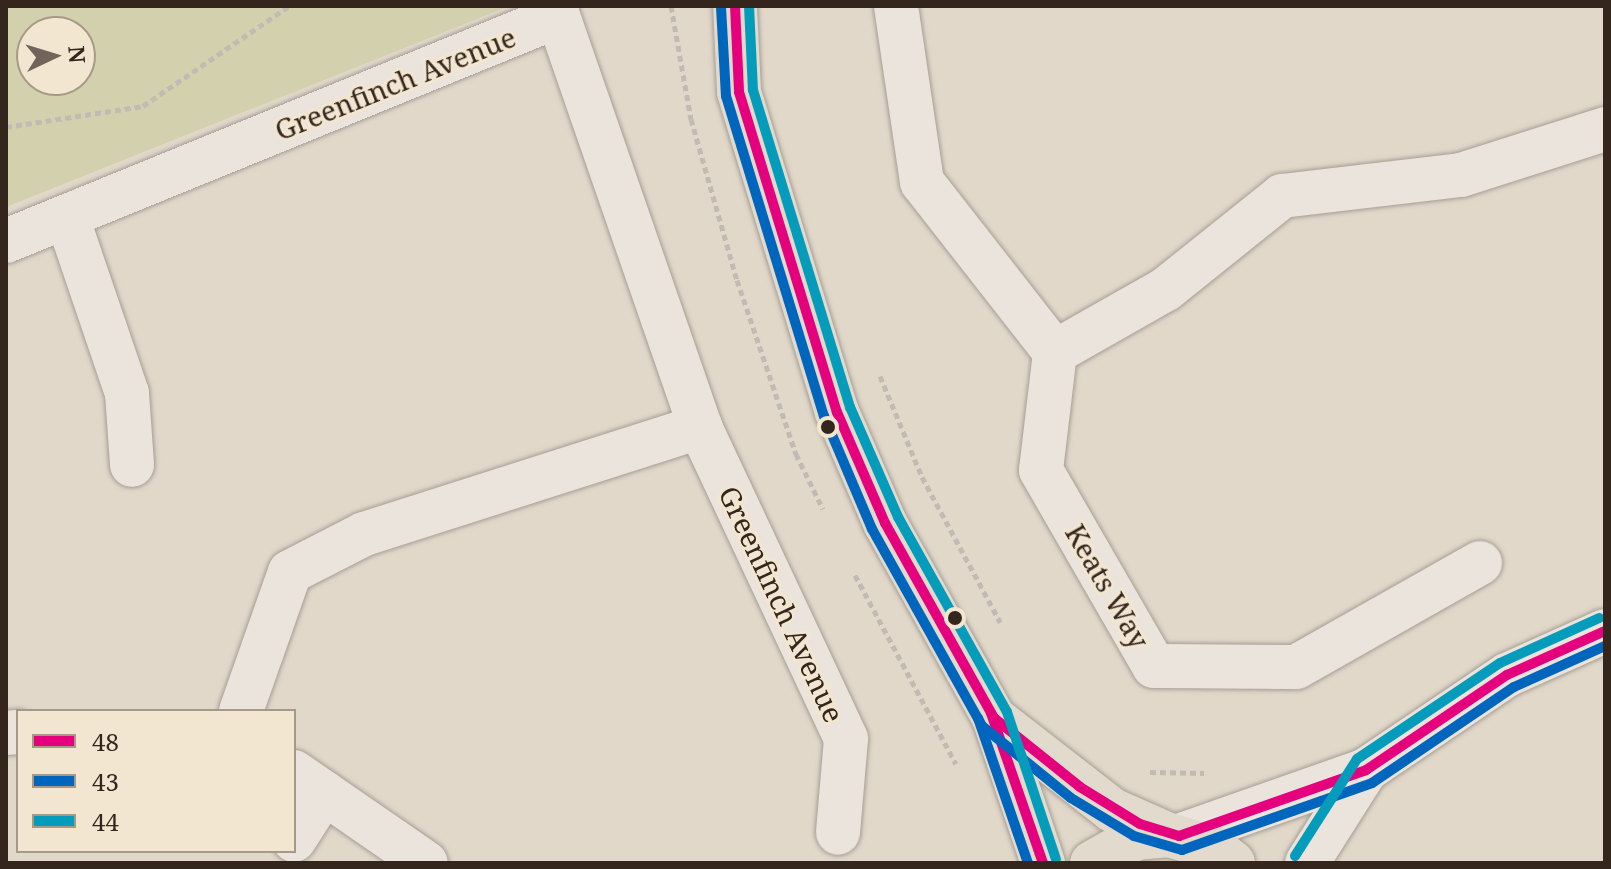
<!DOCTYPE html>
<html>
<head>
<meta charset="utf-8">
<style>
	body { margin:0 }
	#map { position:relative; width:1611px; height:869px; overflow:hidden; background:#e1d8ca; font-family:"Noto Serif",serif }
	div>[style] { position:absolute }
	.green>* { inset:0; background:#d3d0ad }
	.path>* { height:5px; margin-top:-2.5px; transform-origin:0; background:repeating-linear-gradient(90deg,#c2bbb3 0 6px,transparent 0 10px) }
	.roads { filter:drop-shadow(0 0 2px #a69e94) drop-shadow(0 0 2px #a69e94) }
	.minor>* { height:44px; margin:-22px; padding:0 22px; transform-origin:22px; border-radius:22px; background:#eae4dc }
	.major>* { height:44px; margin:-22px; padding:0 22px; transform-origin:22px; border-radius:22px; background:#e1dacd }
	.bus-1>* { height:10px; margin:-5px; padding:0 5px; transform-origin:5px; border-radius:5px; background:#e5007d }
	.bus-2>* { height:10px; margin:-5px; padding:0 5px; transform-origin:5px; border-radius:5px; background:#0065bd }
	.bus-3>* { height:10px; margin:-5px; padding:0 5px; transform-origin:5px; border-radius:5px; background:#059cbc }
	.dots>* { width:22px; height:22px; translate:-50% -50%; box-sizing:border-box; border:4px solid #f3e6d0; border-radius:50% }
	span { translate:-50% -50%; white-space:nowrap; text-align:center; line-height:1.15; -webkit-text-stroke:6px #f3e6d0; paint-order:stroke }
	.street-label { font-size:28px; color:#34261d }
	.frame { position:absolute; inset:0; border:8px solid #34261d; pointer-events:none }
	.legend { position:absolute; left:16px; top:709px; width:280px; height:144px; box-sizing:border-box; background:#f3e6d0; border:2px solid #a79988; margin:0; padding:10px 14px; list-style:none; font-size:24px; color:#34261d }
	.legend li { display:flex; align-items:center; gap:16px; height:40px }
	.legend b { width:40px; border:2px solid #a79988 }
	.north { position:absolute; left:16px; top:16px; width:80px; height:80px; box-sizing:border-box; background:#f3e6d0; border:2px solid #a79988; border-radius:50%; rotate:86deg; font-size:22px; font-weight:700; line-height:32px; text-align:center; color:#34261d }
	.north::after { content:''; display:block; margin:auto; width:28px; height:36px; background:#71645a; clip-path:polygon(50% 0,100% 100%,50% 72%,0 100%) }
</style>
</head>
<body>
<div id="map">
	<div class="green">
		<i style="clip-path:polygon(evenodd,6px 6px,509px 6px,6px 207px,6px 6px,32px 32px,80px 32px,80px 80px,32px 80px,32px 32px)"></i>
	</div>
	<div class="path">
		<i style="left:671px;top:6px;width:115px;rotate:80deg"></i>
		<i style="left:691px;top:119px;width:167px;rotate:74.1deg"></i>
		<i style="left:737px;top:280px;width:184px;rotate:71.3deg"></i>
		<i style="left:796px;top:454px;width:61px;rotate:63.9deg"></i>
		<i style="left:6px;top:127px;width:139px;rotate:-8.7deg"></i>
		<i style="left:143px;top:106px;width:177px;rotate:-34.4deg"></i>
		<i style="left:880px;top:376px;width:109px;rotate:67.4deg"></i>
		<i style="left:922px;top:477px;width:165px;rotate:61.7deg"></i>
		<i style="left:855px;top:575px;width:214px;rotate:61.9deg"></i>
		<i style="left:1150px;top:772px;width:54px;rotate:1.1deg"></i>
	</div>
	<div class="roads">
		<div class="minor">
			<i style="left:896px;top:6px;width:178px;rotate:81.6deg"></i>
			<i style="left:922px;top:182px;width:216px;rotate:52deg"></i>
			<i style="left:67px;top:217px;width:186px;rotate:71.2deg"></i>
			<i style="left:127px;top:393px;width:72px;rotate:86deg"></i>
			<i style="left:6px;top:241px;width:596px;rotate:-22.18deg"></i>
			<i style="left:558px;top:16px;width:435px;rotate:70.9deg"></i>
			<i style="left:700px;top:427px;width:344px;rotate:64.9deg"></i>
			<i style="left:846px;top:739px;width:94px;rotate:94.9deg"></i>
			<i style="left:1480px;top:563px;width:211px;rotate:150.5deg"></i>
			<i style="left:1296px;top:667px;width:142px;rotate:-179.6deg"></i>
			<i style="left:1154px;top:666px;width:226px;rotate:-120deg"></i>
			<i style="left:1041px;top:470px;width:119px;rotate:-83.2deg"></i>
			<i style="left:1055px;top:352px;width:128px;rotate:-29.6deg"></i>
			<i style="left:1166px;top:289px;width:149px;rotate:-38.7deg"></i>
			<i style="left:1282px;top:196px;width:180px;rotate:-6.7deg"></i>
			<i style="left:1461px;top:175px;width:151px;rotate:-17.7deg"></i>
			<i style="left:241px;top:711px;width:147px;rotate:-70.6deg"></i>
			<i style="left:290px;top:572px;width:83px;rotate:-27.2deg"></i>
			<i style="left:364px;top:534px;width:353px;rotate:-17.7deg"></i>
			<i style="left:6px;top:733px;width:12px;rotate:-5deg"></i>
			<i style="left:294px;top:772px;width:160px;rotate:34.6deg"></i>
			<i style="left:1179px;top:836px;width:198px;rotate:-19.4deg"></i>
			<i style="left:1366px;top:770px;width:170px;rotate:-34deg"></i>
			<i style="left:1507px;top:675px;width:107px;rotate:-24.2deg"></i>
			<i style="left:294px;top:840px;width:56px;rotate:-57.4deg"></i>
			<i style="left:1307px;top:863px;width:110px;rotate:-57.6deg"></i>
		</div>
		<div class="major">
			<i style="left:735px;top:6px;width:86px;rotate:87.3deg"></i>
			<i style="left:739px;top:92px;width:335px;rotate:73deg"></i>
			<i style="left:837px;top:412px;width:121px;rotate:66.6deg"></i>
			<i style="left:885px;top:523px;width:223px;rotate:60.8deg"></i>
			<i style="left:994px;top:718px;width:153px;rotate:71.3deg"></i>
			<i style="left:994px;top:718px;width:150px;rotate:37.9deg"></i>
			<i style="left:1112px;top:810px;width:62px;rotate:23.7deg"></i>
			<i style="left:1092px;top:863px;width:51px;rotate:-29.6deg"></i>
			<i style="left:1136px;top:838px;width:33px;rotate:-5deg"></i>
			<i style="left:1169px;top:835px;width:47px;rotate:16.1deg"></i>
			<i style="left:1214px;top:848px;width:24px;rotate:38deg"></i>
		</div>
	</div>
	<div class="bus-1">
		<i style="left:735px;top:6px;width:86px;rotate:87.3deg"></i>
		<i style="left:739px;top:92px;width:335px;rotate:73deg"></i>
		<i style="left:837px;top:412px;width:121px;rotate:66.6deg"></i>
		<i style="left:885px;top:523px;width:223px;rotate:60.8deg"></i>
		<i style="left:994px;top:718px;width:110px;rotate:38.7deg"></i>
		<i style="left:1080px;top:787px;width:70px;rotate:31.7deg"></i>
		<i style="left:1140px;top:824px;width:41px;rotate:17.1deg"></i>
		<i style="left:1179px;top:836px;width:198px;rotate:-19.4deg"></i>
		<i style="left:1366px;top:770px;width:170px;rotate:-34deg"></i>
		<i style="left:1507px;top:675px;width:107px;rotate:-24.2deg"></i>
		<i style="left:991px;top:713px;width:159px;rotate:70.9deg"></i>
	</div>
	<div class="bus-2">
		<i style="left:721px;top:7px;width:89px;rotate:86.8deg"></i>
		<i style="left:726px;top:96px;width:335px;rotate:73deg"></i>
		<i style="left:824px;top:416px;width:123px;rotate:67deg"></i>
		<i style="left:872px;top:529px;width:226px;rotate:60.8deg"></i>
		<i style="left:982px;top:726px;width:114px;rotate:39deg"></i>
		<i style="left:1071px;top:798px;width:74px;rotate:31.1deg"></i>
		<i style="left:1134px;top:836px;width:50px;rotate:16.3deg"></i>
		<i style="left:1182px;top:850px;width:201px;rotate:-19.4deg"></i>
		<i style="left:1372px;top:783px;width:171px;rotate:-34.1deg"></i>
		<i style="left:1514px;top:687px;width:100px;rotate:-24.3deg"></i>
		<i style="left:978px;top:718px;width:153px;rotate:71deg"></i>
	</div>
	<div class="bus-3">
		<i style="left:749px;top:6px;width:84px;rotate:87.3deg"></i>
		<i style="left:753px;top:90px;width:332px;rotate:73deg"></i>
		<i style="left:850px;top:407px;width:120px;rotate:66.4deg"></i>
		<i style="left:898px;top:517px;width:223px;rotate:60.8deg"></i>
		<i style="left:1007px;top:712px;width:155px;rotate:71.6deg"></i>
		<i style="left:1295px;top:856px;width:115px;rotate:-57.4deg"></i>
		<i style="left:1357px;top:759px;width:172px;rotate:-33.9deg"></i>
		<i style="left:1500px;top:663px;width:109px;rotate:-24.4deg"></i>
	</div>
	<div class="dots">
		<i style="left:828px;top:427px;background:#34261d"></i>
		<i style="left:955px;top:618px;background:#34261d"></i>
	</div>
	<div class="street-label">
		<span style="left:395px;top:83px;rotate:-22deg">Greenfinch Avenue</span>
		<span style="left:1108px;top:586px;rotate:60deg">Keats Way</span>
		<span style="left:782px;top:604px;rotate:65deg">Greenfinch Avenue</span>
	</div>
	<div class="frame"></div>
	<ul class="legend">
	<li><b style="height:10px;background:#e5007d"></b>48</li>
	<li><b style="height:10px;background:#0065bd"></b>43</li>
	<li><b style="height:10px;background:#059cbc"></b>44</li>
	</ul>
	<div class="north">N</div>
</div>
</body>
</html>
